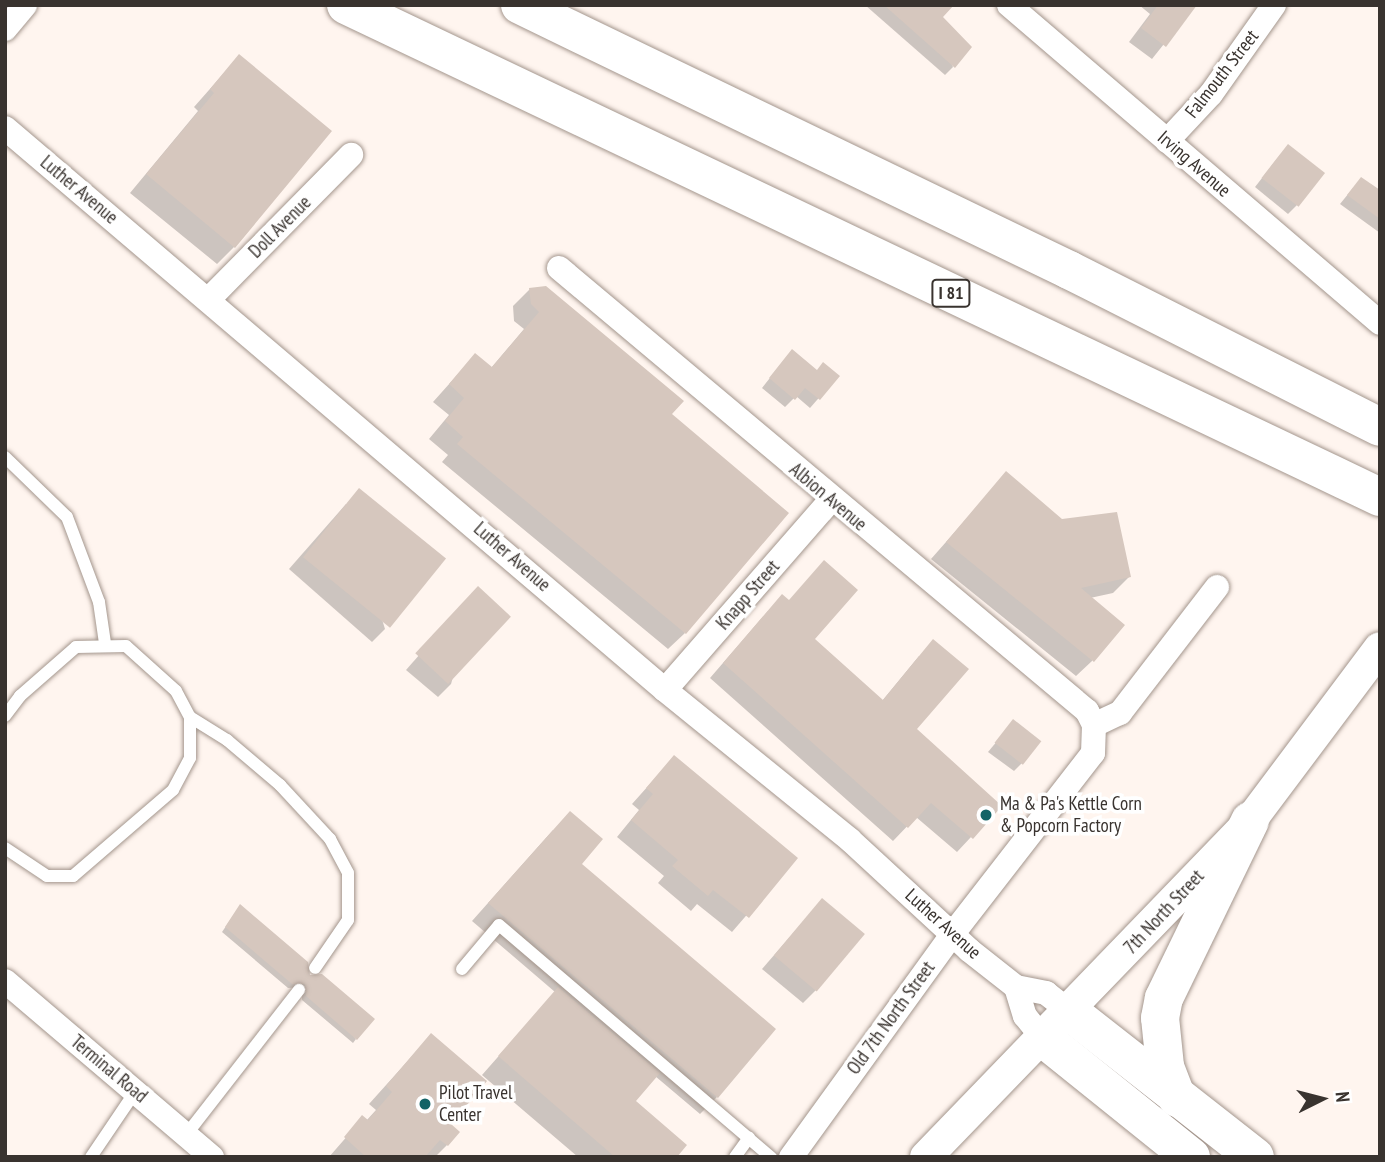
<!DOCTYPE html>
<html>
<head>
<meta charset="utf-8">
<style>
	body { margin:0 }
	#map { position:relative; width:1385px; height:1162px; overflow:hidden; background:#fff5ef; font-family:"PT Sans Narrow",sans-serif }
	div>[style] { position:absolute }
	.shadow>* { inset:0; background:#0003 }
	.building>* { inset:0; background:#d6c7be; transform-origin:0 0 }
	.roads { filter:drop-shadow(0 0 2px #a4968d) drop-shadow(0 0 2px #a4968d) }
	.service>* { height:12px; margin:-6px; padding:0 6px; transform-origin:6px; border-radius:6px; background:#fff }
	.minor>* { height:24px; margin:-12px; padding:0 12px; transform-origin:12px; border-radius:12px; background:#fff }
	.tertiary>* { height:32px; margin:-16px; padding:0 16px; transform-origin:16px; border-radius:16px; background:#fff }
	.motorway>* { height:38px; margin:-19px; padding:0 19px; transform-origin:19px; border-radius:19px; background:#fff }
	.dots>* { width:19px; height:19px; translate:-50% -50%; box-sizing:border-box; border:4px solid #fff; border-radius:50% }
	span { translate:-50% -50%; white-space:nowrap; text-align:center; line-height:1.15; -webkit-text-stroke:7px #fff; paint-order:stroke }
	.shield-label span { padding:2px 5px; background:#fff; border:2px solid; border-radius:5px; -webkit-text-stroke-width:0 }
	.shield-label { font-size:18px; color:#39332f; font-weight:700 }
	.street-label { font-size:19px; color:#39332f }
	.poi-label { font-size:19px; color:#39332f }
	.left { translate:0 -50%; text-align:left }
	.frame { position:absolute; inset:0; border:7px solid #39332f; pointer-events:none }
	.north { position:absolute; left:1287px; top:1064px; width:70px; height:70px; -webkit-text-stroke:5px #fff; paint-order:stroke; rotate:84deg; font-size:19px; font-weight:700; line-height:28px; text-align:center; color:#39332f }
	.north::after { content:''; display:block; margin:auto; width:24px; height:32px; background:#39332f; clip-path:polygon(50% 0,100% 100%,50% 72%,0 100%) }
</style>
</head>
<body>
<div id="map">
	<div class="shadow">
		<i style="clip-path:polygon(865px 5px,927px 5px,953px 67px,945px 75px)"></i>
		<i style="clip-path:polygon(1139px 5px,1195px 5px,1152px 59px,1129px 42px,1150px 14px)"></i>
		<i style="clip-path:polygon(239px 56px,234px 247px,217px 264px,130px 193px,198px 111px,194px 107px)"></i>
		<i style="clip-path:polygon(1280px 155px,1297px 205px,1288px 214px,1255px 187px)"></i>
		<i style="clip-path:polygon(1353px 188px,1380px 192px,1380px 233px,1340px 204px)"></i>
		<i style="clip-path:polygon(530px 289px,685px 633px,668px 649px,442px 462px,448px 455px,429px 439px,449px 415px,433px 402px,475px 355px,491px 368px,524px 329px,514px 321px,513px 306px)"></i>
		<i style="clip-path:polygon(784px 360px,817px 372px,838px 376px,810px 408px,796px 396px,785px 407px,762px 388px)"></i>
		<i style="clip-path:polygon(1006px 474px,1129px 577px,1113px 593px,1090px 598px,1092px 661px,1076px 676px,931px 559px)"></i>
		<i style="clip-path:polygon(346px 504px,385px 629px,372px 642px,289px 569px)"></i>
		<i style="clip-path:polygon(478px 588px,451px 684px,438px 697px,406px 670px)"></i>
		<i style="clip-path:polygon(768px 611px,812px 640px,882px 701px,919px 656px,915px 729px,1000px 806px,957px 852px,916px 817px,893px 841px,710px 678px)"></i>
		<i style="clip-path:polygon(1013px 722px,1022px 763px,1014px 771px,988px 752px)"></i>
		<i style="clip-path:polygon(674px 757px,796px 858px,732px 932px,697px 904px,691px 911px,658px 883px,664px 876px,617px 837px,639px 810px,632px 804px)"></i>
		<i style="clip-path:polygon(553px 830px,579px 865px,717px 1097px,700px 1114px,655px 1076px,633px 1101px,674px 1157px,578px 1157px,482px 1075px,555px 992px,472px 921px)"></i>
		<i style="clip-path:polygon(822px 900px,816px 990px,803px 1003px,762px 969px)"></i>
		<i style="clip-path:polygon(237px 910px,308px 977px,356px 1039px,353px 1043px,302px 1000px,302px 987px,288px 988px,222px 932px)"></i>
		<i style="clip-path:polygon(431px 1035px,448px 1124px,457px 1132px,447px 1145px,435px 1157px,329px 1157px,363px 1118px,366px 1121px,376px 1110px,369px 1104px)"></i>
	</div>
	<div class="building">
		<i style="clip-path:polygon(884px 5px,954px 5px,943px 17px,972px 47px,955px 68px)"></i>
		<i style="clip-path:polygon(1158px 5px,1197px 5px,1166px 47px,1141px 28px)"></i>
		<i style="clip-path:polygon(239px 54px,332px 131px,235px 248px,146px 174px,214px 93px,210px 89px)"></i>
		<i style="left:1288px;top:144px;width:47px;height:43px;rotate:38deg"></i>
		<i style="clip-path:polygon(1361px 177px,1380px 190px,1380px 219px,1347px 195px)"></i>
		<i style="clip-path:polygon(546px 286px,684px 401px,672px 414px,789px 513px,686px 634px,457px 444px,463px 437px,445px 421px,464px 398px,449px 384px,475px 353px,492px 367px,539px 312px,531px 304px,529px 288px)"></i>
		<i style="clip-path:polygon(792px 349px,817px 370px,823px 362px,840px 376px,820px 400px,805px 388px,795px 400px,769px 378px)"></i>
		<i style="clip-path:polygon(1006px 471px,1062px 519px,1117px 512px,1131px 577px,1081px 588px,1125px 625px,1094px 662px,946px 542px)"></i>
		<i style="left:359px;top:488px;width:112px;height:89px;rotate:39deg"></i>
		<i style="clip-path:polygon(824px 560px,858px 590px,815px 639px,883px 700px,933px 639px,969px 669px,917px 729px,1002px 806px,973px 839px,931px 803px,908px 828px,723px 663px,782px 594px,789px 600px)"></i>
		<i style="left:478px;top:586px;width:45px;height:92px;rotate:43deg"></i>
		<i style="left:1013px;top:719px;width:36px;height:30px;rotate:38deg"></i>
		<i style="clip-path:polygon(674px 755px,798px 858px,749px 918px,713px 890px,708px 896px,672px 866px,678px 860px,631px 820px,653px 794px,646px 788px)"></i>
		<i style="clip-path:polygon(570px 811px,603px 839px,582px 864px,776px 1029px,718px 1098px,488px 903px)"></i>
		<i style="left:822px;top:898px;width:56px;height:75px;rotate:40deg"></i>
		<i style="clip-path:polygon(240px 904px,308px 962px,310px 975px,322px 974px,375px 1019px,357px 1040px,306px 996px,305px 984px,292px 984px,225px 927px)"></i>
		<i style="clip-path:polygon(558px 987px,660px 1073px,636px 1101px,687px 1145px,677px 1157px,615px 1157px,498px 1056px)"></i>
		<i style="clip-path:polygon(431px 1033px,487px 1081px,451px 1124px,460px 1132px,448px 1146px,440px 1140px,425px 1157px,366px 1157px,344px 1137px,362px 1115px,368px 1120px,392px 1092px,386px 1086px)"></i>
	</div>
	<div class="roads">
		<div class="service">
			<i style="left:5px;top:457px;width:86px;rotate:44.1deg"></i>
			<i style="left:67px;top:517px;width:91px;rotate:69.4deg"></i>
			<i style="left:99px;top:602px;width:41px;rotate:81.7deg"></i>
			<i style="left:5px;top:716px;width:25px;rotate:-53deg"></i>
			<i style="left:20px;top:696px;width:74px;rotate:-41.2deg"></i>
			<i style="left:76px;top:647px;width:50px;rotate:-1.1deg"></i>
			<i style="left:126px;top:646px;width:67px;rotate:42deg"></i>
			<i style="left:176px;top:691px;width:30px;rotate:62deg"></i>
			<i style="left:190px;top:717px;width:41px;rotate:90deg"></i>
			<i style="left:190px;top:758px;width:36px;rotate:118deg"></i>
			<i style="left:173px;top:790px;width:132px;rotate:139.3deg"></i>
			<i style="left:73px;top:876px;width:26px;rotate:180deg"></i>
			<i style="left:47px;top:876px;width:50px;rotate:-146.3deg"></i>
			<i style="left:190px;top:717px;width:44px;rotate:31.9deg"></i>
			<i style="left:227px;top:740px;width:70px;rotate:40.3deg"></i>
			<i style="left:280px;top:785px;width:74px;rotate:47.2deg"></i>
			<i style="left:330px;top:839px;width:38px;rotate:62deg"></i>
			<i style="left:348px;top:873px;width:47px;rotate:90deg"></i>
			<i style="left:348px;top:920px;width:58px;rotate:124.5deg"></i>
			<i style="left:462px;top:969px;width:57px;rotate:-49.9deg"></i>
			<i style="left:499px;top:925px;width:358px;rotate:40.5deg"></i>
			<i style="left:186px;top:1135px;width:184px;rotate:-52.1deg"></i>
			<i style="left:91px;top:1157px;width:78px;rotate:-55.9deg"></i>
			<i style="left:735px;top:1157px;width:24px;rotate:-54deg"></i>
		</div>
		<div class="minor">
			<i style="left:1009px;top:5px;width:489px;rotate:40.6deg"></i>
			<i style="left:5px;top:29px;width:31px;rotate:-50deg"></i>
			<i style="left:5px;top:128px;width:867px;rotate:40.41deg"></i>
			<i style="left:665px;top:690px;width:238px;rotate:39deg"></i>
			<i style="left:850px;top:840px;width:162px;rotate:42.7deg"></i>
			<i style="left:969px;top:950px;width:60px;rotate:38.2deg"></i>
			<i style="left:1016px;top:987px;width:31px;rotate:11deg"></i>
			<i style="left:1046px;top:993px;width:31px;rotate:38deg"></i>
			<i style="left:1167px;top:141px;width:64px;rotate:-46.9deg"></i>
			<i style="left:1211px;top:94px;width:109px;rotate:-54.7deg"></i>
			<i style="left:559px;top:268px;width:689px;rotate:40deg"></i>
			<i style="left:1087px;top:711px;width:16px;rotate:63deg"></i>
			<i style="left:1094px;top:725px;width:28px;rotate:92deg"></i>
			<i style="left:1093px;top:753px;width:227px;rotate:127.8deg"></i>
			<i style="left:954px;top:932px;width:278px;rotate:125.9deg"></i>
			<i style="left:208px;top:300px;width:204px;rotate:-45.4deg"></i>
			<i style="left:665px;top:690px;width:252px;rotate:-48.9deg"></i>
			<i style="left:1094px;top:725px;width:29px;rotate:-25deg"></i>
			<i style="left:1120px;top:713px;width:159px;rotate:-52.4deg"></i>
			<i style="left:5px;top:981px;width:272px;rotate:40.4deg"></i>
			<i style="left:1016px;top:987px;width:30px;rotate:73deg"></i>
			<i style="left:1025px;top:1016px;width:28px;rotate:51deg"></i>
		</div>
		<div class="tertiary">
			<i style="left:926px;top:1157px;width:467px;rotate:-46deg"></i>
			<i style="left:1250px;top:821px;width:216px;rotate:-53.1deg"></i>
		</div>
		<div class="motorway">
			<i style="left:346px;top:5px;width:1145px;rotate:25.45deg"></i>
			<i style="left:520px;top:5px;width:610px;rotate:25.77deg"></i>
			<i style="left:1069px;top:270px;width:348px;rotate:26.8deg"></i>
			<i style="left:1070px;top:1012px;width:235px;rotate:38.1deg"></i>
			<i style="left:1043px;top:1038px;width:190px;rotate:38.8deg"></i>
			<i style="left:1177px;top:1098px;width:34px;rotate:-111deg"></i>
			<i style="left:1165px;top:1066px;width:48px;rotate:-95.9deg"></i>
			<i style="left:1160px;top:1018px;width:20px;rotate:-79deg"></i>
			<i style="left:1164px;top:998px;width:197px;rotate:-64.1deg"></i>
		</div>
	</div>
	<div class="dots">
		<i style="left:986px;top:815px;background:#136366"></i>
		<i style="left:425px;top:1104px;background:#136366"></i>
	</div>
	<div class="shield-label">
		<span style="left:951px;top:293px">I 81</span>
	</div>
	<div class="street-label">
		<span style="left:1222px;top:74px;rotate:-52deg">Falmouth Street</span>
		<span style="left:1194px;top:164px;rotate:41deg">Irving Avenue</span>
		<span style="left:79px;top:190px;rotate:40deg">Luther Avenue</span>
		<span style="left:280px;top:227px;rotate:-45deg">Doll Avenue</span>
		<span style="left:828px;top:497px;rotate:40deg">Albion Avenue</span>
		<span style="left:512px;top:557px;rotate:41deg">Luther Avenue</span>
		<span style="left:748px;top:595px;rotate:-49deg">Knapp Street</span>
		<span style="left:1164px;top:912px;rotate:-47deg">7th North Street</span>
		<span style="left:943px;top:924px;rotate:42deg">Luther Avenue</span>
		<span style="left:891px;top:1018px;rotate:-54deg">Old 7th North Street</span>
		<span style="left:109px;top:1069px;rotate:40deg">Terminal Road</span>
	</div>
	<div class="poi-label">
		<span class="left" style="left:1000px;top:815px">Ma &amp; Pa's Kettle Corn<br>&amp; Popcorn Factory</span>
		<span class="left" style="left:439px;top:1104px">Pilot Travel<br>Center</span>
	</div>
	<div class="frame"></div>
	<div class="north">N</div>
</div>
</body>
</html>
